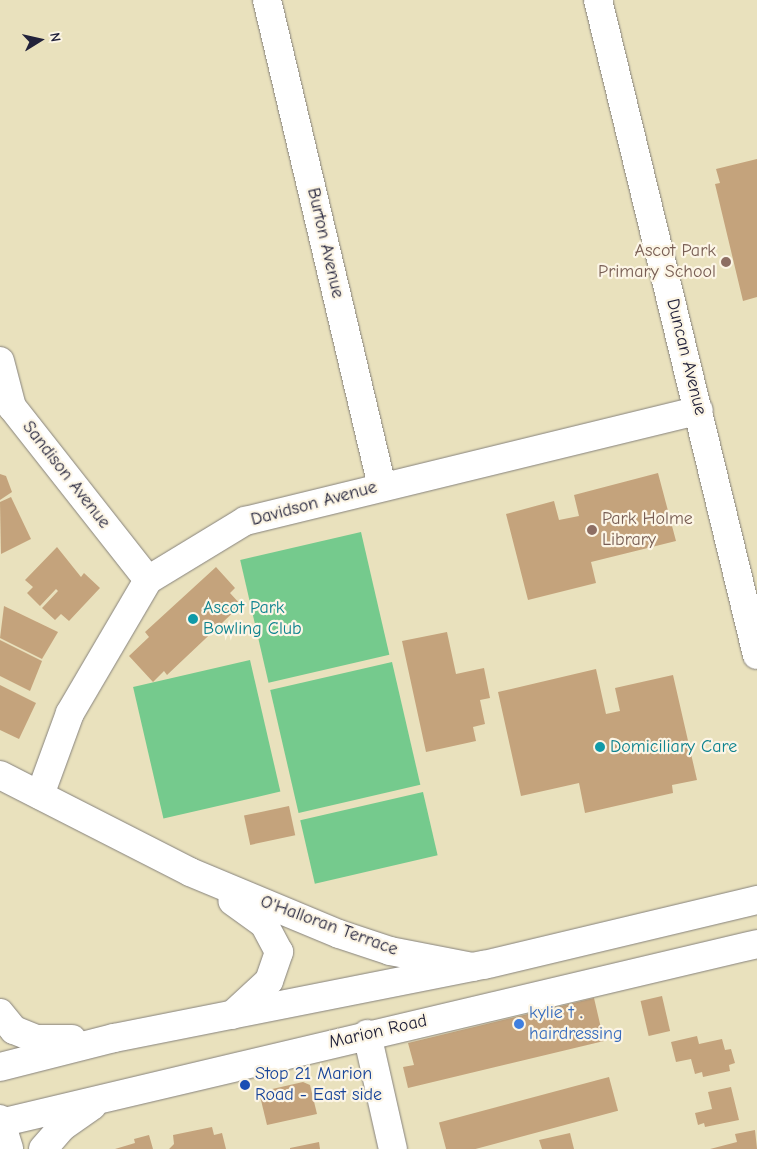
<!DOCTYPE html>
<html>
<head>
<meta charset="utf-8">
<style>
	body { margin:0 }
	#map { position:relative; width:757px; height:1149px; overflow:hidden; background:#e9e1bd; font-family:"Comic Neue",sans-serif }
	div>[style] { position:absolute }
	.green>* { inset:0; background:#75ca8d; transform-origin:0 0 }
	.building>* { inset:0; background:#c4a37c; transform-origin:0 0 }
	.roads { filter:drop-shadow(0 0 1px #86827c) drop-shadow(0 0 1px #86827c) }
	.minor>* { height:28px; margin:-14px; padding:0 14px; transform-origin:14px; border-radius:14px; background:#fff }
	.major>* { height:28px; margin:-14px; padding:0 14px; transform-origin:14px; border-radius:14px; background:#fff }
	.dots>* { width:14px; height:14px; translate:-50% -50%; box-sizing:border-box; border:2px solid #fcf5e5; border-radius:50% }
	span { translate:-50% -50%; white-space:nowrap; text-align:center; line-height:1.15; -webkit-text-stroke:4.5px #fcf5e5; paint-order:stroke }
	.street-label { font-size:18px; color:#22223b }
	.education-label { font-size:18px; color:#785e54 }
	.right { translate:-100% -50%; text-align:right }
	.left { translate:0 -50%; text-align:left }
	.culture-label { font-size:18px; color:#0d838f }
	.shop-label { font-size:18px; color:#366cbe }
	.transit-label { font-size:18px; color:#164399 }
	.north { position:absolute; left:15px; top:15px; width:50px; height:50px; -webkit-text-stroke:4px #fcf5e5; paint-order:stroke; rotate:80deg; font-size:14px; font-weight:700; line-height:20px; text-align:center; color:#22223b }
	.north::after { content:''; display:block; margin:auto; width:18px; height:22px; background:#22223b; clip-path:polygon(50% 0,100% 100%,50% 72%,0 100%) }
</style>
</head>
<body>
<div id="map">
	<div class="green">
		<i style="left:361px;top:532px;width:126px;height:124px;rotate:77deg"></i>
		<i style="left:250px;top:660px;width:135px;height:120px;rotate:77deg"></i>
		<i style="left:392px;top:662px;width:126px;height:125px;rotate:77deg"></i>
		<i style="left:423px;top:792px;width:65px;height:126px;rotate:77deg"></i>
	</div>
	<div class="building">
		<i style="clip-path:polygon(757px 159px,757px 297px,743px 301px,715px 184px,720px 183px,716px 169px)"></i>
		<i style="clip-path:polygon(658px 473px,676px 541px,591px 562px,596px 583px,528px 600px,506px 514px,554px 501px,559px 520px,579px 516px,574px 495px)"></i>
		<i style="clip-path:polygon(0 474px,6px 476px,12px 492px,0 500px)"></i>
		<i style="clip-path:polygon(11px 497px,31px 539px,1px 554px,0 502px)"></i>
		<i style="clip-path:polygon(57px 547px,81px 577px,84px 573px,100px 588px,69px 621px,61px 614px,55px 620px,42px 608px,58px 591px,56px 589px,40px 606px,27px 593px,33px 587px,25px 580px)"></i>
		<i style="clip-path:polygon(216px 567px,235px 588px,230px 593px,241px 605px,167px 675px,164px 671px,153px 682px,129px 656px,149px 637px,145px 632px)"></i>
		<i style="clip-path:polygon(4px 606px,58px 632px,42px 659px,0 638px)"></i>
		<i style="clip-path:polygon(447px 632px,456px 674px,484px 668px,490px 698px,480px 700px,485px 724px,473px 727px,476px 741px,426px 752px,402px 641px)"></i>
		<i style="clip-path:polygon(0 640px,42px 661px,30px 691px,0 676px)"></i>
		<i style="clip-path:polygon(596px 669px,606px 714px,620px 711px,615px 688px,673px 675px,697px 780px,672px 785px,673px 793px,585px 813px,579px 783px,521px 796px,498px 692px)"></i>
		<i style="clip-path:polygon(0 685px,36px 703px,19px 739px,0 730px)"></i>
		<i style="left:289px;top:806px;width:30px;height:46px;rotate:78deg"></i>
		<i style="left:662px;top:996px;width:36px;height:22px;rotate:77deg"></i>
		<i style="clip-path:polygon(594px 998px,604px 1041px,408px 1088px,403px 1067px,414px 1065px,408px 1043px)"></i>
		<i style="clip-path:polygon(697px 1036px,699px 1044px,722px 1039px,725px 1050px,731px 1049px,735px 1063px,729px 1065px,730px 1071px,703px 1077px,702px 1072px,695px 1074px,691px 1059px,676px 1062px,671px 1042px)"></i>
		<i style="left:609px;top:1077px;width:35px;height:176px;rotate:75deg"></i>
		<i style="clip-path:polygon(303px 1082px,310px 1085px,317px 1114px,267px 1125px,259px 1092px)"></i>
		<i style="clip-path:polygon(731px 1087px,739px 1120px,705px 1127px,704px 1123px,698px 1125px,695px 1113px,712px 1109px,708px 1092px)"></i>
		<i style="clip-path:polygon(212px 1127px,214px 1135px,222px 1133px,226px 1149px,169px 1149px,174px 1144px,173px 1135px)"></i>
		<i style="clip-path:polygon(755px 1130px,757px 1149px,710px 1149px,737px 1142px,735px 1134px)"></i>
		<i style="clip-path:polygon(570px 1133px,574px 1149px,542px 1149px,539px 1140px)"></i>
		<i style="clip-path:polygon(149px 1135px,153px 1149px,115px 1149px,135px 1143px,134px 1139px)"></i>
		<i style="clip-path:polygon(319px 1142px,320px 1149px,290px 1149px,290px 1148px)"></i>
	</div>
	<div class="roads">
		<div class="minor">
			<i style="left:267px;top:0;width:498px;rotate:76.7deg"></i>
			<i style="left:598px;top:0;width:674px;rotate:76.36deg"></i>
			<i style="left:0;top:361px;width:48px;rotate:75.4deg"></i>
			<i style="left:12px;top:407px;width:220px;rotate:51.8deg"></i>
			<i style="left:0;top:775px;width:213px;rotate:27deg"></i>
			<i style="left:190px;top:872px;width:161px;rotate:22.6deg"></i>
			<i style="left:339px;top:934px;width:54px;rotate:18.4deg"></i>
			<i style="left:390px;top:951px;width:84px;rotate:11deg"></i>
			<i style="left:40px;top:795px;width:87px;rotate:-69.9deg"></i>
			<i style="left:70px;top:713px;width:154px;rotate:-59.6deg"></i>
			<i style="left:148px;top:580px;width:114px;rotate:-31.3deg"></i>
			<i style="left:245px;top:521px;width:467px;rotate:-13.7deg"></i>
			<i style="left:232px;top:1015px;width:50px;rotate:-42.6deg"></i>
			<i style="left:269px;top:981px;width:31px;rotate:-71deg"></i>
			<i style="left:279px;top:952px;width:32px;rotate:-118deg"></i>
			<i style="left:264px;top:924px;width:39px;rotate:-144deg"></i>
			<i style="left:367px;top:1034px;width:118px;rotate:77.3deg"></i>
		</div>
		<div class="major">
			<i style="left:0;top:1013px;width:22px;rotate:51deg"></i>
			<i style="left:14px;top:1030px;width:24px;rotate:22deg"></i>
			<i style="left:36px;top:1039px;width:36px"></i>
			<i style="left:0;top:1067px;width:118px;rotate:-14.3deg"></i>
			<i style="left:114px;top:1038px;width:377px;rotate:-11.2deg"></i>
			<i style="left:484px;top:965px;width:281px;rotate:-13.4deg"></i>
			<i style="left:0;top:1119px;width:31px;rotate:73deg"></i>
			<i style="left:0;top:1123px;width:778px;rotate:-13.3deg"></i>
			<i style="left:43px;top:1149px;width:29px;rotate:-49deg"></i>
			<i style="left:62px;top:1127px;width:37px;rotate:-35deg"></i>
		</div>
	</div>
	<div class="dots">
		<i style="left:726px;top:262px;background:#8d6e63"></i>
		<i style="left:592px;top:530px;background:#8d6e63"></i>
		<i style="left:193px;top:619px;background:#0f9aa8"></i>
		<i style="left:600px;top:747px;background:#0f9aa8"></i>
		<i style="left:519px;top:1024px;background:#3f7fe0"></i>
		<i style="left:245px;top:1085px;background:#1a4fb4"></i>
	</div>
	<div class="street-label">
		<span style="left:325px;top:243px;rotate:77deg">Burton Avenue</span>
		<span style="left:686px;top:357px;rotate:76deg">Duncan Avenue</span>
		<span style="left:66px;top:475px;rotate:52deg">Sandison Avenue</span>
		<span style="left:314px;top:504px;rotate:-15deg">Davidson Avenue</span>
		<span style="left:329px;top:926px;rotate:20deg">O'Halloran Terrace</span>
		<span style="left:378px;top:1032px;rotate:-13deg">Marion Road</span>
	</div>
	<div class="education-label">
		<span class="right" style="left:716px;top:262px">Ascot Park<br>Primary School</span>
		<span class="left" style="left:602px;top:530px">Park Holme<br>Library</span>
	</div>
	<div class="culture-label">
		<span class="left" style="left:203px;top:619px">Ascot Park<br>Bowling Club</span>
		<span class="left" style="left:610px;top:747px">Domiciliary Care</span>
	</div>
	<div class="shop-label">
		<span class="left" style="left:529px;top:1024px">kylie t .<br>hairdressing</span>
	</div>
	<div class="transit-label">
		<span class="left" style="left:255px;top:1085px">Stop 21 Marion<br>Road - East side</span>
	</div>
	<div class="north">N</div>
</div>
</body>
</html>
